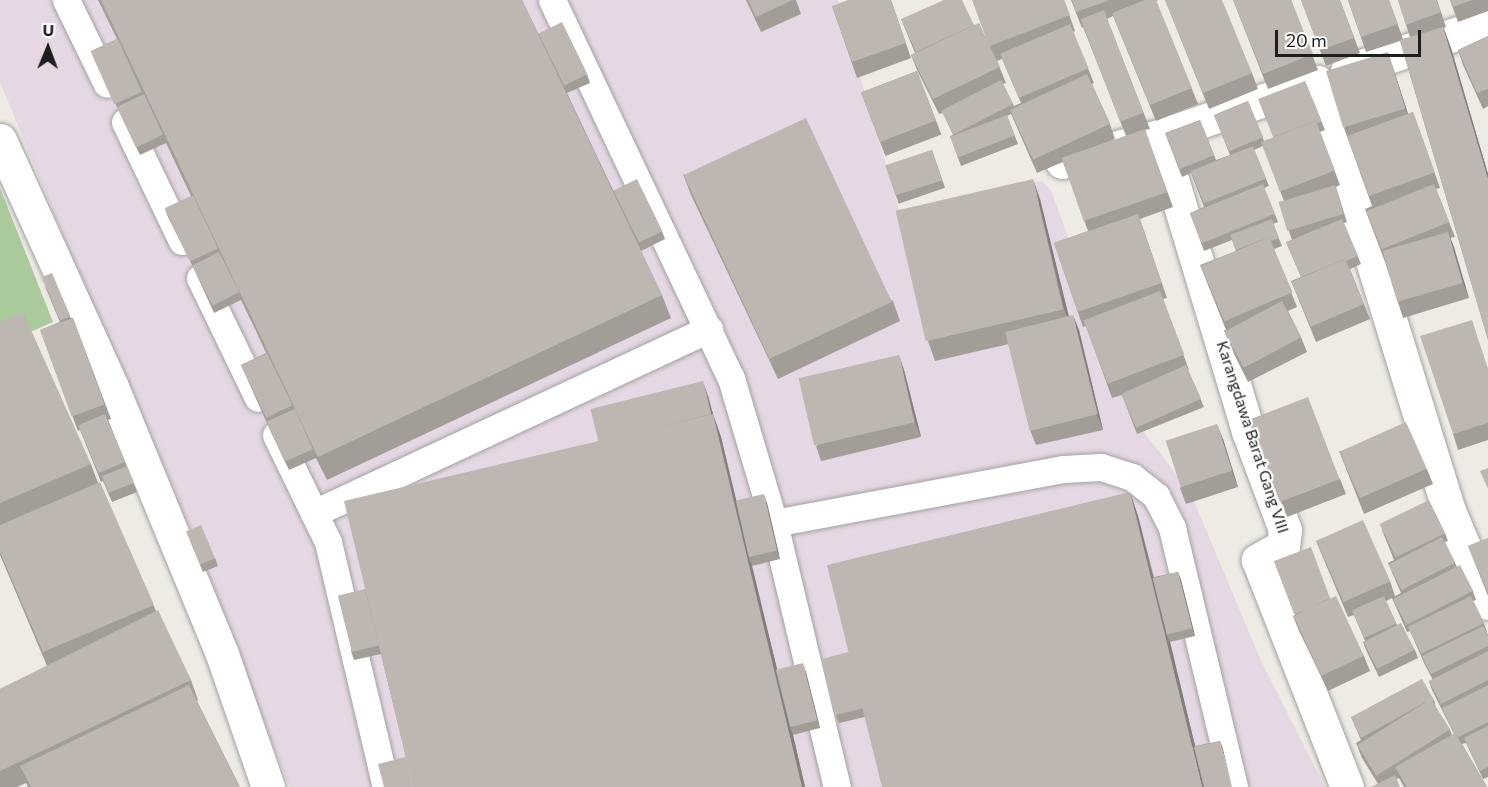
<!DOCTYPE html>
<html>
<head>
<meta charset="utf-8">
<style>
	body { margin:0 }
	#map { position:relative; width:1488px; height:787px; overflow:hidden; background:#eeebe4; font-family:Commissioner,sans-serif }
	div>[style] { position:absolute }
	.industrial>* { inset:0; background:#e6d7e4 }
	.forest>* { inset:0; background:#aaca9c }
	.roads { filter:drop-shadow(0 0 2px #a2a2a2) drop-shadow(0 0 2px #a2a2a2) }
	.lane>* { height:27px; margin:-13.5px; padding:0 13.5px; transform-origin:13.5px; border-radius:13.5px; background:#fff }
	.street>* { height:33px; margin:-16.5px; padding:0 16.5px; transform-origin:16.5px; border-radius:16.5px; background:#fff }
	.wall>* { inset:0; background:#a39d98; transform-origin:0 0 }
	.shaded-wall>* { inset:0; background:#857f7c }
	.building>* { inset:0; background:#beb6b1; transform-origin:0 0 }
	span { translate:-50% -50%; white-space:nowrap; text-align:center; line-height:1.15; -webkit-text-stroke:4.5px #fff; paint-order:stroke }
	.street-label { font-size:16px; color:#1e1e1e }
	.north { position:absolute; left:18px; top:18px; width:60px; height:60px; -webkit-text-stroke:4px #fff; paint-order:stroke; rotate:1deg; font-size:16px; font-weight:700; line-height:24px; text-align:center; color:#1e1e1e }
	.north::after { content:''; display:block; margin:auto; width:21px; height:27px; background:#1e1e1e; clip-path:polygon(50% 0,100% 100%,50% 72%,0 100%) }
	.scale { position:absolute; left:1275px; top:30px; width:146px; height:27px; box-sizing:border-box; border:3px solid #1e1e1e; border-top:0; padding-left:8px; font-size:18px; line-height:21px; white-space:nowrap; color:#1e1e1e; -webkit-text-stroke:4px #fff; paint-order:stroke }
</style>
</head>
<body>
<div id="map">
	<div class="industrial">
		<i style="clip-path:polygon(0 0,838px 0,901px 217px,1042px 181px,1051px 190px,1135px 420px,1191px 494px,1261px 661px,1325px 787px,290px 787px,0 82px)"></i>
	</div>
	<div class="forest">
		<i style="clip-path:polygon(0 188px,53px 322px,0 345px)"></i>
	</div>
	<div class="roads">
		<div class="lane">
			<i style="left:66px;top:0;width:93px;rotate:64deg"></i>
			<i style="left:552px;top:0;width:418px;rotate:64.7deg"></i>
			<i style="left:731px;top:378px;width:151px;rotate:73.5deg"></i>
			<i style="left:774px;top:523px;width:271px;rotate:76.6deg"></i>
			<i style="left:125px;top:122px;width:132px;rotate:64.4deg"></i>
			<i style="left:200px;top:278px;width:133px;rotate:64.2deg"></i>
			<i style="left:276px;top:435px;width:119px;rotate:64.1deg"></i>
			<i style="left:328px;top:542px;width:252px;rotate:76.7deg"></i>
			<i style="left:314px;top:513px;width:436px;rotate:-25deg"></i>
			<i style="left:774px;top:523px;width:294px;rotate:-10.6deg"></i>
			<i style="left:1063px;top:469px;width:38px;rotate:-3deg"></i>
			<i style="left:1101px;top:467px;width:33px;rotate:18deg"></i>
			<i style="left:1132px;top:477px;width:31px;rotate:38deg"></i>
			<i style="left:1156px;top:496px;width:36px;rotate:63deg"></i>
			<i style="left:1172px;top:528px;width:266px;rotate:76.5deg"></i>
		</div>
		<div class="street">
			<i style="left:1347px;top:71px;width:149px;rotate:-18.8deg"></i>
			<i style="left:1159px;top:136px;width:308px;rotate:73.2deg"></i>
			<i style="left:1248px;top:431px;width:106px;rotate:69.5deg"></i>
			<i style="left:1285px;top:530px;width:16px;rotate:97deg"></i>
			<i style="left:1283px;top:546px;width:29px;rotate:151deg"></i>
			<i style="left:1258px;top:560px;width:244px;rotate:68.6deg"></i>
			<i style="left:0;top:140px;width:271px;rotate:65.6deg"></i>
			<i style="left:112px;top:387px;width:289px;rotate:67.6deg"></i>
			<i style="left:222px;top:654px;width:141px;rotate:70.9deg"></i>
			<i style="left:1062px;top:162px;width:100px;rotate:-15deg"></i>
			<i style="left:1159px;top:136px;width:167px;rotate:-18.9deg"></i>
			<i style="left:1317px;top:82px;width:449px;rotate:72.9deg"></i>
			<i style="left:1449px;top:511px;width:100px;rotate:67deg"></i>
		</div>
	</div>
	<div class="wall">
		<i style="clip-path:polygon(98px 0,522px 0,538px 33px,587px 74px,590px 83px,567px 93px,613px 190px,662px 231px,665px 239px,641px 251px,662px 295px,671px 318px,327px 480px,316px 458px,289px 470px,270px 430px,241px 365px,266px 353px,256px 331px,241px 300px,214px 313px,194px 269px,168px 217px,165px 209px,191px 196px,166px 143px,140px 155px,94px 59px,91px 51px,117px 39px)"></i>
		<i style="clip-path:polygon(746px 0,796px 0,801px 14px,761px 32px)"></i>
		<i style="clip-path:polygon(891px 0,911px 58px,857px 78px,832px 6px)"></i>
		<i style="clip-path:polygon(evenodd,1064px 0,1075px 31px,1073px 32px,1094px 83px,1092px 84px,1110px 124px,1115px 139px,1106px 143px,1126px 136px,1083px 27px,1082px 28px,1071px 0,1158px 0,1156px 1px,1198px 104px,1156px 121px,1113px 16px,1107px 19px,1150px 129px,1145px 130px,1173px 207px,1140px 219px,1167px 298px,1163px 299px,1189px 370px,1188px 370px,1204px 407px,1137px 434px,1122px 395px,1112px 398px,1086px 326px,1083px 327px,1054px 243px,1088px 231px,1063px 162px,1037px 173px,1011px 114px,1007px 116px,1018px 144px,961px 166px,950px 136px,953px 135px,943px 113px,939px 114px,917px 70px,911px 55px,915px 53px,901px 19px,974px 25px,985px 37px,1064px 0,1002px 59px,1021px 103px,1014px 106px,1003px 84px,1006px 83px,997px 61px,1002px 59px)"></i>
		<i style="clip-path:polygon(1165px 0,1252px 73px,1258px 89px,1209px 109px)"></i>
		<i style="clip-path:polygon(1233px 0,1291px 0,1318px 70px,1268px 89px)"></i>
		<i style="clip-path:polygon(1301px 0,1340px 0,1360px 53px,1326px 66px)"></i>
		<i style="clip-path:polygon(1348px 0,1389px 0,1403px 39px,1410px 37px,1398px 0,1437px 0,1446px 27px,1444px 28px,1451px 48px,1488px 174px,1488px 340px,1400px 41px,1366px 52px)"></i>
		<i style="clip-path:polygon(1450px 0,1488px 0,1488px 11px,1458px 22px)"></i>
		<i style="clip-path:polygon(1488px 36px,1488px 106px,1483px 109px,1463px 65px,1458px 50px)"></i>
		<i style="clip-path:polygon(1388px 52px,1408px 114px,1413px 112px,1440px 188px,1436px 189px,1455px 237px,1450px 238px,1469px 298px,1403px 318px,1385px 262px,1365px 209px,1372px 206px,1344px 128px)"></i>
		<i style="left:917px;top:71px;width:68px;height:60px;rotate:69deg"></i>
		<i style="clip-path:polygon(1305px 81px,1325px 130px,1320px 132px,1340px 185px,1336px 187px,1347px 222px,1344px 223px,1361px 264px,1350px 269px,1370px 319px,1316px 342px,1291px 281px,1301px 277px,1286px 242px,1292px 240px,1279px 202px,1284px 201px,1263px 146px,1254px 150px,1269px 186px,1264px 188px,1278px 222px,1273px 224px,1282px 246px,1274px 249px,1297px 307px,1288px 311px,1301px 337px,1307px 352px,1248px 382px,1230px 346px,1224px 330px,1226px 330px,1200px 265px,1236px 251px,1232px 240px,1204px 251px,1190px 213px,1204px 207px,1191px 173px,1182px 177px,1165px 133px,1200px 120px,1216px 160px,1230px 155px,1214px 115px,1248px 101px,1264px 141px,1273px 138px)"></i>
		<i style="left:932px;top:150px;width:40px;height:49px;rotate:71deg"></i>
		<i style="clip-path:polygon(683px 174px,893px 301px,900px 321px,778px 379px,691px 195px)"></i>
		<i style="clip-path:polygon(1040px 199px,1068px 316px,1079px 330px,1103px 430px,1036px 445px,1030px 430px,1009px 344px,935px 361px,928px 341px)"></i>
		<i style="clip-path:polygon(45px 286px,71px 318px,73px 318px,111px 419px,108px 420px,137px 492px,112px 502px,103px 481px,101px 482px,80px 430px,78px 431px,40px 330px,60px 322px)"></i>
		<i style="clip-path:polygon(0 322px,91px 464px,98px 483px,156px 611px,191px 680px,198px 700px,197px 701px,240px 787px,28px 787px,26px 783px,17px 787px,0 787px,0 689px,47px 666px,0 555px)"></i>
		<i style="clip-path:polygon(1488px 367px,1488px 440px,1458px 450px,1453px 434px)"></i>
		<i style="clip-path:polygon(904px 370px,921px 437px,821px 461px,816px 446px)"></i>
		<i style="clip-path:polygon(708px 396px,713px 414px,721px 437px,736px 501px,767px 503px,780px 559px,752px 566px,777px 670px,806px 672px,820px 728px,793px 735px,805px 787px,406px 757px,381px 654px,354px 660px,351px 651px,365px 589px,598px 441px)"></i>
		<i style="clip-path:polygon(1248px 420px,1340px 479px,1346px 494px,1287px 517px)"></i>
		<i style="clip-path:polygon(1223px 439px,1238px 487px,1186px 504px,1180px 488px)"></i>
		<i style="clip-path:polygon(1339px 451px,1427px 469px,1433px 484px,1364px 514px)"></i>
		<i style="clip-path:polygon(1130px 492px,1138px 516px,1154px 577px,1178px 572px,1181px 580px,1195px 636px,1170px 642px,1195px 746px,1220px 741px,1223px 749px,865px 717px,839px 723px,836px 715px,849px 652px)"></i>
		<i style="clip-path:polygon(1382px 530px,1445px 533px,1448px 541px,1445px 542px,1457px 567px,1473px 591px,1476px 600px,1473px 601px,1484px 623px,1488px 635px,1488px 777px,1483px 779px,1466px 743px,1462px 744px,1487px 787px,1404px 787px,1399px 778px,1397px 779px,1378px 784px,1362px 758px,1356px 743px,1361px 740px,1351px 717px,1434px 700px,1436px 708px,1450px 730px,1452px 735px,1454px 734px,1432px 690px,1429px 681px,1433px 680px,1425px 665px,1410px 631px,1407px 632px,1392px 598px,1386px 601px,1397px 625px,1415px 650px,1418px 658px,1379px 677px,1366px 650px,1363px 642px,1365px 641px,1354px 615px,1348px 617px,1316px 541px,1390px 581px,1395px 596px,1401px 593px,1388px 563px,1394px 560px)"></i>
		<i style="clip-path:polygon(186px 531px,215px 558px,218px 566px,203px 572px)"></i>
		<i style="clip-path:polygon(1488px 538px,1488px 596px,1468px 546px)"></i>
		<i style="clip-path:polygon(1274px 561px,1330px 598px,1364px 656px,1370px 671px,1328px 691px,1299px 631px,1293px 616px,1295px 615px)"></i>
	</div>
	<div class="shaded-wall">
		<i style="clip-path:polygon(1443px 27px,1451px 48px,1488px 174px,1488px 179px)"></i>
		<i style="clip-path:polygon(1388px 52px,1393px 68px,1411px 123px,1405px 108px)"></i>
		<i style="clip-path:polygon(1033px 179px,1040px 199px,1072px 329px,1064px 309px)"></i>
		<i style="clip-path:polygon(1448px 232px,1454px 247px,1469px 298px,1463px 283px)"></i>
		<i style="clip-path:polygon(1073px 315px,1079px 330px,1103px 430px,1097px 414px)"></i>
		<i style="clip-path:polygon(899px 355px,904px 370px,921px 437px,915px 422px)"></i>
		<i style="clip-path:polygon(703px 381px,708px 396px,713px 414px,721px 437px,750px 557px,749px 558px,752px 566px,791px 726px,790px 727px,793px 735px,805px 787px,802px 787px)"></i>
		<i style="clip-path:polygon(1217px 424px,1223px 439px,1238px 487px,1232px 471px)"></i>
		<i style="clip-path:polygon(1130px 492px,1138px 516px,1167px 634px,1166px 634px,1170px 642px,1205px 787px,1202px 787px)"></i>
		<i style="clip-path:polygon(764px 494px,767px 503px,780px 559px,777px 551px)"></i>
		<i style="clip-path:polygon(1178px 572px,1181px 580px,1195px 636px,1192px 628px)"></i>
		<i style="clip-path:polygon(803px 663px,806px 672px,820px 728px,817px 720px)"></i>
		<i style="clip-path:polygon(1220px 741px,1223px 749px,1232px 787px)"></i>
	</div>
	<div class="building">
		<i style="clip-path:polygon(101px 0,522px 0,662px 295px,318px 457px)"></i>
		<i style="clip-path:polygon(748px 0,793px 0,756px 17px)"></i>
		<i style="clip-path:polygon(848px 0,891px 0,906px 43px,852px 62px,832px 6px)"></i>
		<i style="clip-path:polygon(944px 0,962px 0,974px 25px,916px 52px,901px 19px)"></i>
		<i style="clip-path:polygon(972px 0,1064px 0,1070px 15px,990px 46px,1000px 67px,933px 99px,911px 55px,979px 23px,986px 38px)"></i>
		<i style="clip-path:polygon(1072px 0,1110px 0,1076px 12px)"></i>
		<i style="clip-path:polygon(1145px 0,1156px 0,1192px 88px,1150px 105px,1112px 13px)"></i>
		<i style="clip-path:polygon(1165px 0,1222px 0,1252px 73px,1203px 93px)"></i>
		<i style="clip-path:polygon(1233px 0,1291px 0,1313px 54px,1263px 74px)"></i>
		<i style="clip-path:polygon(1301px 0,1340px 0,1354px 38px,1320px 50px)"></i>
		<i style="clip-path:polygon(1348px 0,1389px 0,1398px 24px,1361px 37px)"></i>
		<i style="clip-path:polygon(1398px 0,1436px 0,1441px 12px,1406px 25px)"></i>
		<i style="clip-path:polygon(1450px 0,1472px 0,1452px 7px)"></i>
		<i style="left:1104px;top:10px;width:110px;height:25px;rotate:69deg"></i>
		<i style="left:562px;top:22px;width:58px;height:26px;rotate:64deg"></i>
		<i style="left:1070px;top:24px;width:48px;height:76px;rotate:67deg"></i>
		<i style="clip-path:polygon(1443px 27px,1488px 179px,1488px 340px,1400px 40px)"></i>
		<i style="clip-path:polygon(1488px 36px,1488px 89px,1477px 93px,1458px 50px)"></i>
		<i style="left:118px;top:39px;width:58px;height:30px;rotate:66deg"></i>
		<i style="left:1388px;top:52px;width:59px;height:65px;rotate:73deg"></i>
		<i style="left:917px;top:71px;width:53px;height:60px;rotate:69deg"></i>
		<i style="left:1087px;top:74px;width:55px;height:85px;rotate:65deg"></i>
		<i style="left:1001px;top:80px;width:27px;height:67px;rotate:63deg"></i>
		<i style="clip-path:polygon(1305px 81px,1322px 122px,1317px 123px,1316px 121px,1273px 137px,1258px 99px)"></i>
		<i style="left:144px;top:94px;width:45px;height:30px;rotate:65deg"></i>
		<i style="left:1248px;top:101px;width:39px;height:37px;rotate:67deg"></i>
		<i style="left:1413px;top:112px;width:64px;height:70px;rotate:70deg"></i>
		<i style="left:1007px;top:115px;width:22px;height:61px;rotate:69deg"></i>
		<i style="left:806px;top:118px;width:203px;height:135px;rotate:65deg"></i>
		<i style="left:1200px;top:120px;width:38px;height:37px;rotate:68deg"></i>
		<i style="left:1316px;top:121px;width:53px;height:59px;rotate:69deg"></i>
		<i style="left:1145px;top:129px;width:67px;height:88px;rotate:71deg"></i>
		<i style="left:1253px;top:146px;width:35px;height:67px;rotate:68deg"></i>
		<i style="left:932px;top:150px;width:32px;height:49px;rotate:72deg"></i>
		<i style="left:637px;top:179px;width:58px;height:26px;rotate:64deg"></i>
		<i style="left:1033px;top:179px;width:134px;height:141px;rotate:77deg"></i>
		<i style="left:1263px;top:184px;width:32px;height:79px;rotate:68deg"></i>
		<i style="left:1434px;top:184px;width:41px;height:73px;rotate:68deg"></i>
		<i style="left:1335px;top:185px;width:30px;height:59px;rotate:73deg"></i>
		<i style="left:193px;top:195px;width:59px;height:31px;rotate:65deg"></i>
		<i style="left:1138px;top:214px;width:73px;height:89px;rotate:71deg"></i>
		<i style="clip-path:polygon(1272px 219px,1279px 238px,1271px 241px,1269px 237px,1236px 250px,1230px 235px)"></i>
		<i style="clip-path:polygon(1342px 219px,1358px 256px,1346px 261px,1345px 259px,1301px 277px,1286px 242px)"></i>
		<i style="left:1448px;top:232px;width:53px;height:68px;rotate:74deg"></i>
		<i style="left:1269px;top:237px;width:60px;height:74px;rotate:67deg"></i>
		<i style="left:219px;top:252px;width:45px;height:30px;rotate:63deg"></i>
		<i style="left:1345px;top:259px;width:49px;height:58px;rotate:67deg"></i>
		<i style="left:52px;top:273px;width:47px;height:11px;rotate:67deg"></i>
		<i style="left:1160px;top:291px;width:68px;height:82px;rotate:69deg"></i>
		<i style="left:1282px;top:301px;width:41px;height:65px;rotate:62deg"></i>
		<i style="clip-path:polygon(23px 312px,91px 464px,0 503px,0 322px)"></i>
		<i style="left:1073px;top:315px;width:102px;height:70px;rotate:76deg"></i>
		<i style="left:73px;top:318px;width:92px;height:35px;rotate:70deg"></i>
		<i style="clip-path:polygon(1472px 320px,1488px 369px,1488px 423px,1453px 434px,1420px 336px)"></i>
		<i style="left:267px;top:353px;width:58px;height:29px;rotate:64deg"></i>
		<i style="left:899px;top:355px;width:69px;height:103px;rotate:77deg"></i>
		<i style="left:1186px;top:365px;width:37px;height:71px;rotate:66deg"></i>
		<i style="left:703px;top:381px;width:34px;height:116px;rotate:76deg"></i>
		<i style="left:1308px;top:397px;width:88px;height:64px;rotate:69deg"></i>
		<i style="left:295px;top:409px;width:44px;height:31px;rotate:66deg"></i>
		<i style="left:105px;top:414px;width:52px;height:29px;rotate:67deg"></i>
		<i style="clip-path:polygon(713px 414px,802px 787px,413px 787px,344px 501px)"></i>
		<i style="left:1406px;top:422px;width:51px;height:73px;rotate:66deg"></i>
		<i style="left:1217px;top:424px;width:49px;height:54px;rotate:72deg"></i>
		<i style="left:127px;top:466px;width:18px;height:27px;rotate:68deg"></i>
		<i style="clip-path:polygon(1488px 468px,1488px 489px,1480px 471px)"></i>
		<i style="clip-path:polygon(100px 482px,154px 605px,43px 652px,0 552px,0 525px)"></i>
		<i style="clip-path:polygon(1130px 492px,1202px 787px,882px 787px,827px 565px)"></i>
		<i style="left:764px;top:494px;width:58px;height:29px;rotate:77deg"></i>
		<i style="left:1429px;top:500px;width:37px;height:55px;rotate:64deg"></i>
		<i style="left:1363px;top:520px;width:67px;height:51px;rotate:66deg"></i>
		<i style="left:201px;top:525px;width:36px;height:16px;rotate:67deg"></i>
		<i style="left:1442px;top:537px;width:29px;height:60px;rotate:63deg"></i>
		<i style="clip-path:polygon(1488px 538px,1488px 593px,1468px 546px)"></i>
		<i style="clip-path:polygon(1311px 547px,1330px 598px,1309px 609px,1294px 614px,1274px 561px)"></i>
		<i style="left:1460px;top:565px;width:29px;height:75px;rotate:63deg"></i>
		<i style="left:1178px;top:572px;width:58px;height:26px;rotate:76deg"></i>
		<i style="left:365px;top:589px;width:58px;height:28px;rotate:76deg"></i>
		<i style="left:1336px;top:596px;width:66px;height:47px;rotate:65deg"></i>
		<i style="left:1384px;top:596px;width:30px;height:35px;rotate:66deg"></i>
		<i style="left:1471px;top:596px;width:30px;height:70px;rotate:64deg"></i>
		<i style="clip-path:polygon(158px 610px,191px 680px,0 771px,0 689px)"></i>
		<i style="left:1401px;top:623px;width:30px;height:42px;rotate:63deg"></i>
		<i style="clip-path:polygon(1483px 626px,1488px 635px,1488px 646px,1431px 674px,1422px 656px)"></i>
		<i style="clip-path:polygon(1488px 651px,1488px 680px,1441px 704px,1429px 681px)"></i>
		<i style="left:849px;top:652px;width:58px;height:28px;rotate:76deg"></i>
		<i style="left:803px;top:663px;width:59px;height:28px;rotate:76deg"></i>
		<i style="clip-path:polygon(1422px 679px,1434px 700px,1432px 701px,1431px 699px,1361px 738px,1351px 717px)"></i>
		<i style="clip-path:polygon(189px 685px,240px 787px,31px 787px,20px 766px)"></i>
		<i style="clip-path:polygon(1488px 685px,1488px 722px,1458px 737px,1455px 733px,1454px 734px,1442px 708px)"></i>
		<i style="left:1431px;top:699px;width:36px;height:87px;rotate:58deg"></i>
		<i style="clip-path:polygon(1488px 726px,1488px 767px,1480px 771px,1464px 738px)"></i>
		<i style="clip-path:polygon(1455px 733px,1487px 787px,1407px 787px,1395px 767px)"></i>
		<i style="clip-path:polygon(1220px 741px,1232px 787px,1204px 787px,1194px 747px)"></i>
		<i style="clip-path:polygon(406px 757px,413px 787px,384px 787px,378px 764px)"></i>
		<i style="clip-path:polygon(1395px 775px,1400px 787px,1371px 787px)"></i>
	</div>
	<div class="street-label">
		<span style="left:1253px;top:437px;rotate:72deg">Karangdawa Barat Gang VIII</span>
	</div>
	<div class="north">U</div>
	<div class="scale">20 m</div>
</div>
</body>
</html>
